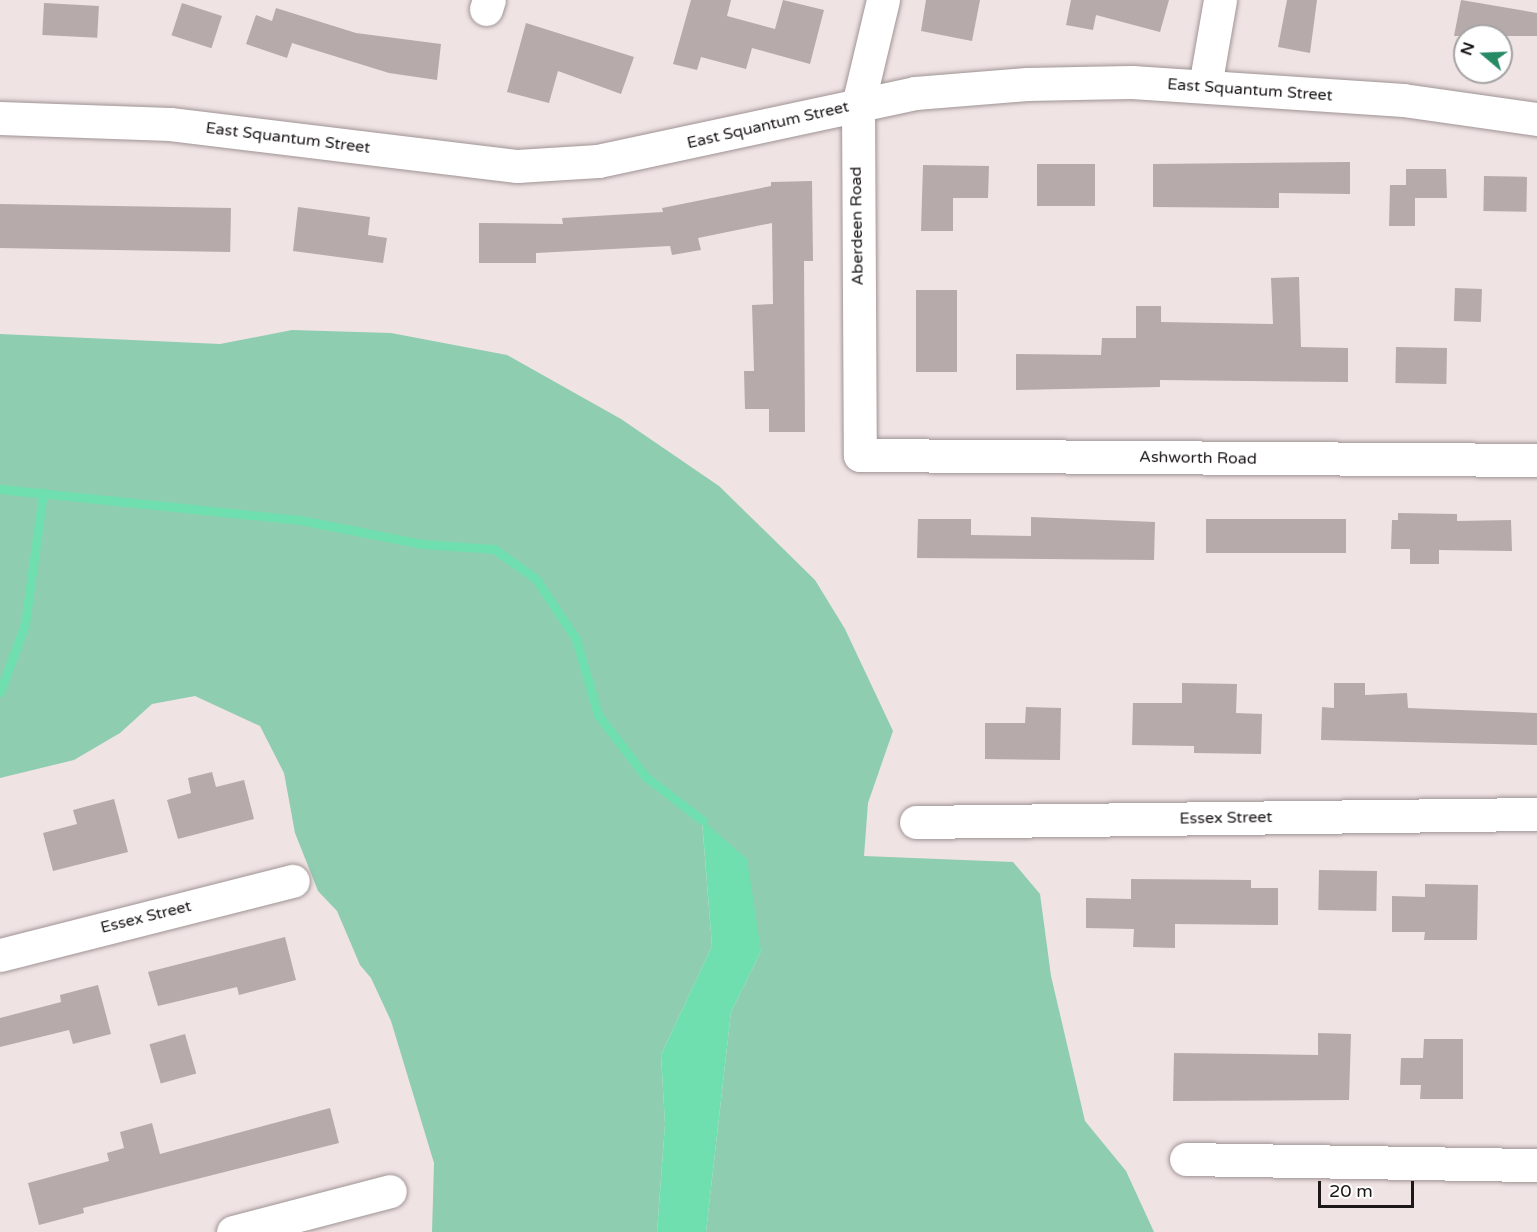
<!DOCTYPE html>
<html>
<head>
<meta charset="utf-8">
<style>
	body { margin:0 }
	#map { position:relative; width:1537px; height:1232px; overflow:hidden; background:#f0e3e4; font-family:"Varela Round",sans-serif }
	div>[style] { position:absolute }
	.green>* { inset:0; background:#8ecdaf }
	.water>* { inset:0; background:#6fdfaf }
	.stream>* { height:9px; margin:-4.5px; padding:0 4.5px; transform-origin:4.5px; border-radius:4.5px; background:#6fdfaf }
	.building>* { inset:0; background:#b6aaab; transform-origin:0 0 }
	.roads { filter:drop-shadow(0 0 2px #9f9394) drop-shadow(0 0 2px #9f9394) }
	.minor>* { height:33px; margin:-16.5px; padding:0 16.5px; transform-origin:16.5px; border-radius:16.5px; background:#fff }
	span { translate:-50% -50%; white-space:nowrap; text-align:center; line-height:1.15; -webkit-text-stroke:4.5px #fff; paint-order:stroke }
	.street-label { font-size:16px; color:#1c1818 }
	.north { position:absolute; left:1453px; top:24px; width:60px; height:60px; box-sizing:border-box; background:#fff; border:2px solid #a4a3a3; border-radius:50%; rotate:289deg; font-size:16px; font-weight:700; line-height:24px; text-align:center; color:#1c1818 }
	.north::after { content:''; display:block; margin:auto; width:21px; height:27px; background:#268a65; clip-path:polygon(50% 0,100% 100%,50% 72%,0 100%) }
	.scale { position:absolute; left:1318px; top:1181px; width:96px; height:27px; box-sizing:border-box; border:3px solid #1c1818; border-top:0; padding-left:8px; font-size:18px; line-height:21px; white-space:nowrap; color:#1c1818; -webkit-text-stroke:4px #fff; paint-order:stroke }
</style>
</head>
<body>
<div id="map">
	<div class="green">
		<i style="clip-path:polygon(292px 330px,391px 333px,507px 355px,621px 419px,719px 486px,815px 580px,845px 629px,893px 731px,868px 803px,864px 856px,1013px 862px,1040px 894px,1051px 976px,1085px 1121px,1126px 1171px,1154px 1232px,706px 1232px,731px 1012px,761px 951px,702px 821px,712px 946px,661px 1055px,665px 1124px,657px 1232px,432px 1232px,434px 1163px,391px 1021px,371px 978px,360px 965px,337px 911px,318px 891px,295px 833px,284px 773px,260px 726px,195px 696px,152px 704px,120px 733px,74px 760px,0 778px,0 334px,220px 344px)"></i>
	</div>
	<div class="water">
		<i style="clip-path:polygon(702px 820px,747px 859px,761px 951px,731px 1012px,706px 1232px,657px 1232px,665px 1124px,661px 1055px,712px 946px)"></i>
	</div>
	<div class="stream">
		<i style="left:0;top:489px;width:302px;rotate:5.9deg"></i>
		<i style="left:300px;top:520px;width:124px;rotate:11.1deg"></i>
		<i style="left:422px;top:544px;width:72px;rotate:4deg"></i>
		<i style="left:494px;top:549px;width:52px;rotate:35.5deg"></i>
		<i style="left:536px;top:579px;width:72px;rotate:56.3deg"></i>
		<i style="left:576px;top:639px;width:79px;rotate:73.9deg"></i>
		<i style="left:598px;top:715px;width:78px;rotate:52.3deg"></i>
		<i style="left:646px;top:777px;width:71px;rotate:37.5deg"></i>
		<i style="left:0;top:692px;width:72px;rotate:-69.8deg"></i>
		<i style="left:25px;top:624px;width:133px;rotate:-82.2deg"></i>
	</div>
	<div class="building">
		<i style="clip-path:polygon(691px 0,731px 0,727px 16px,775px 29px,783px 0,824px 10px,810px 64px,752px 48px,746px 69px,701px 57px,697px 70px,673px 64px)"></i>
		<i style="clip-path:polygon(926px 0,980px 0,972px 41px,921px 31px)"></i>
		<i style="clip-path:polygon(1071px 0,1169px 0,1160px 32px,1096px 15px,1093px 30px,1066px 25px)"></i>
		<i style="clip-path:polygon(1287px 0,1317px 0,1310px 53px,1278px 47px)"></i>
		<i style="clip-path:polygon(1461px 0,1537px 13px,1537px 36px,1454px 36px)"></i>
		<i style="left:44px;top:3px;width:55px;height:32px;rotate:3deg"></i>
		<i style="left:182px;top:3px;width:42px;height:34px;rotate:18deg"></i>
		<i style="clip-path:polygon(276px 8px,356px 33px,441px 44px,437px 80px,389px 73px,292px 43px,287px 58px,246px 44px,256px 15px,272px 21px)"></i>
		<i style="clip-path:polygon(526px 23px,634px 57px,621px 94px,558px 71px,549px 103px,507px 92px)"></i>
		<i style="clip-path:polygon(1350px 162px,1350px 194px,1279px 193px,1279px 208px,1153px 207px,1153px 164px)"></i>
		<i style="left:1037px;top:164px;width:58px;height:42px"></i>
		<i style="clip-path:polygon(923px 165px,989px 166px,988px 198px,953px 198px,953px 231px,921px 231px)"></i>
		<i style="clip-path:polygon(1406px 169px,1446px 169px,1447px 198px,1415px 198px,1415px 226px,1389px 226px,1390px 185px,1406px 185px)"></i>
		<i style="left:1484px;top:176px;width:43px;height:35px;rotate:1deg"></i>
		<i style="clip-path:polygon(812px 181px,813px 261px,804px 261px,805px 432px,769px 432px,769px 409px,745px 409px,744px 371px,754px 371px,752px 305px,773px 304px,772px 223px,698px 238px,701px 250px,672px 255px,670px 246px,536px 253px,536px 263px,479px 263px,479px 223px,563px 224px,562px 218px,663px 212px,662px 208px,771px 186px,771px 182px)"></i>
		<i style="left:0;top:204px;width:231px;height:44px;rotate:1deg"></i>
		<i style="clip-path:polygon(298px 207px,370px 217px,368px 235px,387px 238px,383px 263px,293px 251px)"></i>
		<i style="clip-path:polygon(1299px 277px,1301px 347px,1348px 348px,1348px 382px,1160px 380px,1160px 387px,1016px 390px,1016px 354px,1101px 355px,1102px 338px,1136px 338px,1136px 306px,1161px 306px,1161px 322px,1273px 324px,1271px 278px)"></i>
		<i style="left:1455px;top:288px;width:27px;height:33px;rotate:2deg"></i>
		<i style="left:916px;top:290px;width:41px;height:82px"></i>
		<i style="left:1396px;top:347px;width:51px;height:36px;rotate:1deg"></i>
		<i style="clip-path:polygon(1398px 513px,1457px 514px,1457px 521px,1511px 520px,1512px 551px,1439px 550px,1439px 564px,1410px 564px,1410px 549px,1391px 549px,1392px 520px,1398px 520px)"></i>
		<i style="clip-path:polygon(1031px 517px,1155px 522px,1154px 560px,917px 558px,918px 519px,971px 519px,971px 535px,1031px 536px)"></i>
		<i style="left:1206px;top:519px;width:140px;height:34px"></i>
		<i style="clip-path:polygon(1182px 683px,1237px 684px,1236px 713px,1262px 714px,1261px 754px,1194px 753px,1194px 746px,1132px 745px,1133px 703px,1182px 703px)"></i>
		<i style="clip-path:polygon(1334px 683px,1365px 683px,1365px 695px,1407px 693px,1408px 708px,1537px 713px,1537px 745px,1321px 740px,1322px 707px,1334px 708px)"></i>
		<i style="clip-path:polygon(1026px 707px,1061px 708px,1060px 760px,985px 759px,985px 723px,1025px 723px)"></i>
		<i style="clip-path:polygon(212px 772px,216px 787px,244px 780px,254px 819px,178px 839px,167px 800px,191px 793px,188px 778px)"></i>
		<i style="clip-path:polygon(114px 799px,128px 852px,53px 871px,43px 833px,77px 824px,73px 810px)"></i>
		<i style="left:1319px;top:870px;width:58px;height:40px;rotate:1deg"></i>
		<i style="clip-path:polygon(1131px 879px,1251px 880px,1251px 888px,1278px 888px,1278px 925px,1175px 924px,1175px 948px,1133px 947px,1134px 929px,1086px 928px,1086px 898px,1131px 899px)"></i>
		<i style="clip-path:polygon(1425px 884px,1478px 885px,1477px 940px,1424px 940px,1425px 932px,1392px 932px,1392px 896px,1425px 897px)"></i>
		<i style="clip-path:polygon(285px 937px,296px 980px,239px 995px,237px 987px,158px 1006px,148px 972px)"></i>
		<i style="clip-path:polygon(98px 985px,111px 1034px,73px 1044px,69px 1030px,0 1047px,0 1018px,61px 1002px,60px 995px)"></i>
		<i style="clip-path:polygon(1318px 1033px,1351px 1034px,1349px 1100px,1173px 1101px,1174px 1053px,1318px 1055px)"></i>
		<i style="left:185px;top:1034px;width:41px;height:37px;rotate:74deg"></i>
		<i style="clip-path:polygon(1424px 1039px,1463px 1039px,1463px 1099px,1420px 1099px,1421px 1085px,1400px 1085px,1401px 1058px,1423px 1058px)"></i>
		<i style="clip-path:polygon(330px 1108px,339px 1143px,83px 1208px,84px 1213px,39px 1225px,28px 1183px,109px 1161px,107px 1153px,124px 1148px,120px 1132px,152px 1123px,160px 1154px)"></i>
	</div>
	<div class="roads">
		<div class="minor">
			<i style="left:883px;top:0;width:108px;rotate:103.4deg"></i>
			<i style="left:858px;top:105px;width:350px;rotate:89.7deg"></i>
			<i style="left:860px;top:455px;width:677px;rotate:0.42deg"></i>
			<i style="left:486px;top:9px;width:9px;rotate:-72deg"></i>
			<i style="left:1205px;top:86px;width:87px;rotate:-80.1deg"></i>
			<i style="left:0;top:118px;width:170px;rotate:2deg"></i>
			<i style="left:170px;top:124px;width:350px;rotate:6.9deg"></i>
			<i style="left:517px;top:166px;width:81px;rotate:-3.5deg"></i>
			<i style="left:598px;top:161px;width:324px;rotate:-12.1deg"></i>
			<i style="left:915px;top:93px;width:112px;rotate:-4.6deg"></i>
			<i style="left:1027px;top:84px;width:105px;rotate:-1.1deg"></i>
			<i style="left:1132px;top:82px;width:272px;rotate:3.8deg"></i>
			<i style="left:1403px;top:100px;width:135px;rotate:8.1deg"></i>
			<i style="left:916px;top:822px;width:621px;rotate:-0.74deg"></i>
			<i style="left:0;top:955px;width:302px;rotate:-14.2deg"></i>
			<i style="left:1186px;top:1159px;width:351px;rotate:1deg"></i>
			<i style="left:233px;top:1232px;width:162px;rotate:-14.6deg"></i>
		</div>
	</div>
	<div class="street-label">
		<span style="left:1250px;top:90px;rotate:4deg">East Squantum Street</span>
		<span style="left:768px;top:125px;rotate:-13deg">East Squantum Street</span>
		<span style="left:288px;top:138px;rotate:7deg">East Squantum Street</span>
		<span style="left:857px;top:226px;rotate:-91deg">Aberdeen Road</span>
		<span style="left:1198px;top:458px;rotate:1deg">Ashworth Road</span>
		<span style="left:1226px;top:818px;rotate:-1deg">Essex Street</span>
		<span style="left:146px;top:917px;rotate:-14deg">Essex Street</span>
	</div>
	<div class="north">N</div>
	<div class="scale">20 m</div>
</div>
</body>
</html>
